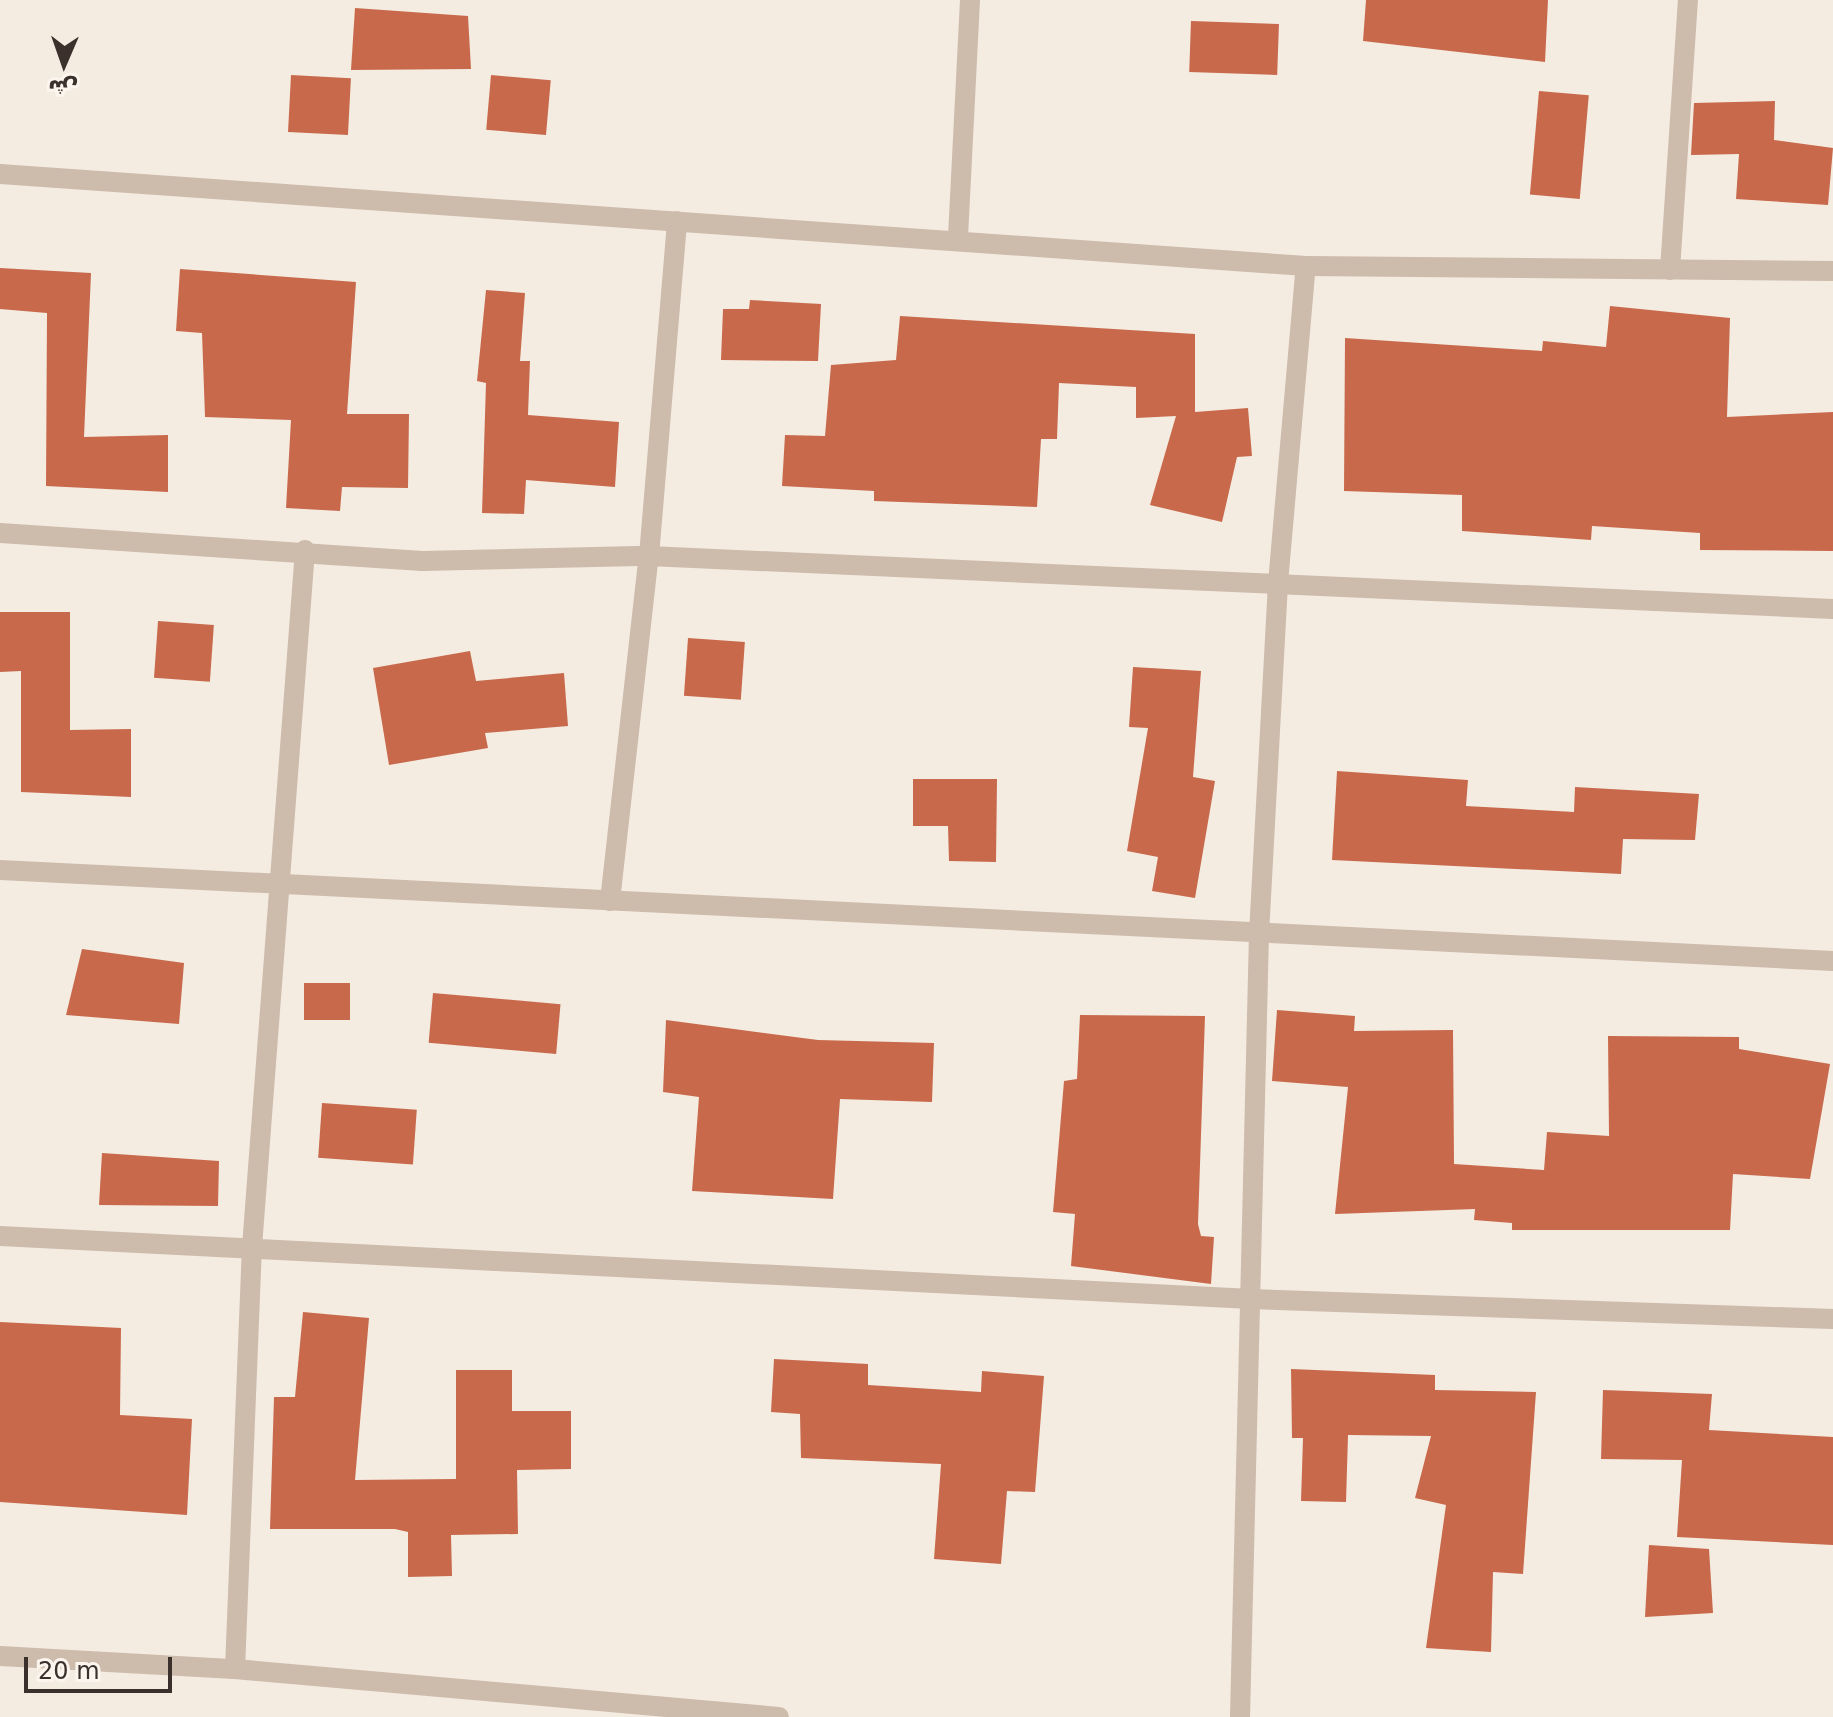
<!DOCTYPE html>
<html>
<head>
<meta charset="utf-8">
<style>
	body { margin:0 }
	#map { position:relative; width:1833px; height:1717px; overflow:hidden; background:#f4ebe1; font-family:"DejaVu Sans","Noto Sans Arabic",sans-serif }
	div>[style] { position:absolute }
	.building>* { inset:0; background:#c8694b; transform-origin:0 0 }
	.minor>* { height:20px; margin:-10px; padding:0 10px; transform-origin:10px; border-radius:10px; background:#cdbbac }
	span { translate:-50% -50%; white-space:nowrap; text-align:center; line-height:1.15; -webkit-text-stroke:7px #fbf5ee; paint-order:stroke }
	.north { position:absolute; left:24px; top:24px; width:80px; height:80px; -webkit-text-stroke:6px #fbf5ee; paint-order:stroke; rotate:182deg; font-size:22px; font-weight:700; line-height:32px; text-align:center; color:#3b302b }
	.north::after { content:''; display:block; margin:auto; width:28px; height:36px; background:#3b302b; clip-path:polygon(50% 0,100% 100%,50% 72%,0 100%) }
	.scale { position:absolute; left:24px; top:1657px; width:148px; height:36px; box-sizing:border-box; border:4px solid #3b302b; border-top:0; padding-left:10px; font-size:24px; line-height:28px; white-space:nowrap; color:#3b302b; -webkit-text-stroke:6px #fbf5ee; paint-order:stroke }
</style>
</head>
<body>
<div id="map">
	<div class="building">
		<i style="clip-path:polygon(1366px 0,1548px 0,1545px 62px,1363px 41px)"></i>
		<i style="clip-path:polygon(355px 8px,468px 16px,471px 69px,351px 70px)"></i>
		<i style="left:1191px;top:21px;width:88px;height:51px;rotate:2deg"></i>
		<i style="left:291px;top:75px;width:60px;height:57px;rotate:3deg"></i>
		<i style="left:491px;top:75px;width:60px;height:55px;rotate:5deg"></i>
		<i style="left:1539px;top:91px;width:50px;height:104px;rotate:5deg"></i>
		<i style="clip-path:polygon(1775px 101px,1774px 140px,1833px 148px,1828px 205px,1736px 199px,1739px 154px,1691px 155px,1694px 103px)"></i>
		<i style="clip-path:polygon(0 268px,91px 273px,84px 437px,168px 435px,168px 492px,46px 486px,47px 313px,0 309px)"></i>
		<i style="clip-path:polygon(180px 269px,356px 282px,347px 414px,409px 414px,408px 488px,342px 487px,340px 511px,286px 508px,291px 420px,205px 417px,202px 333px,176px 331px)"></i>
		<i style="clip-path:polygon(486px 290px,525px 293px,520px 361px,530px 361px,528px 415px,619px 422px,615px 487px,526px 480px,524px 514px,482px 513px,486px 383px,477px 381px)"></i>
		<i style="clip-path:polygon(750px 300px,821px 304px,818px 361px,721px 360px,723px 309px,749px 309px)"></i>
		<i style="clip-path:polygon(1610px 306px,1730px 318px,1727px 417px,1833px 412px,1833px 551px,1700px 550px,1700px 533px,1592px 526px,1591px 540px,1462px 531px,1462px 495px,1344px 491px,1345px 338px,1542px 351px,1543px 341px,1606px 347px)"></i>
		<i style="clip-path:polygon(900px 316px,1195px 334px,1195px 412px,1248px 408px,1252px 456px,1237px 457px,1222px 522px,1150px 505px,1176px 416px,1136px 418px,1136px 387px,1059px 383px,1057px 439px,1041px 439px,1037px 507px,874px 501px,874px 491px,782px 486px,785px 435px,825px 436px,831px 365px,896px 360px)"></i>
		<i style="clip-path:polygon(0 612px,70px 612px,70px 730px,131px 729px,131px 797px,21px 792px,21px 671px,0 672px)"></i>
		<i style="left:158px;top:621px;width:56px;height:57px;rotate:4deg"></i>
		<i style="left:688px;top:638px;width:57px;height:58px;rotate:4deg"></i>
		<i style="clip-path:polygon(470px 651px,476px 681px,564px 673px,568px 726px,485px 733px,488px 748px,389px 765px,373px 668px)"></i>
		<i style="clip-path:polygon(1133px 667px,1201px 671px,1193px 777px,1215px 781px,1195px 898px,1152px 891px,1158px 857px,1127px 851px,1148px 728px,1129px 727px)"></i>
		<i style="clip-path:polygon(1337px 771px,1468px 780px,1466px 806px,1574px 812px,1575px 787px,1699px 794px,1695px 840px,1623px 839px,1621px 874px,1332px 860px)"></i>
		<i style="clip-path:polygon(913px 779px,997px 779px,996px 862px,949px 861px,948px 826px,913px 826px)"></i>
		<i style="clip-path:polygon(82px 949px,184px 963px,179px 1024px,66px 1015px)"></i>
		<i style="left:350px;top:983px;width:37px;height:46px;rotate:90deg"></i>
		<i style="left:433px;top:993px;width:128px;height:50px;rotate:5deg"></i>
		<i style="clip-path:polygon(1277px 1010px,1355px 1016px,1354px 1031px,1453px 1030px,1454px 1164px,1544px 1170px,1547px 1132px,1609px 1136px,1608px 1036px,1739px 1037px,1739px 1049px,1830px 1064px,1810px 1179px,1733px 1174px,1730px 1230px,1512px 1230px,1512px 1223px,1474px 1220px,1475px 1209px,1335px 1214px,1348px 1087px,1272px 1081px)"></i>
		<i style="clip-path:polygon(1080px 1015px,1205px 1016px,1198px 1224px,1201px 1236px,1214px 1237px,1211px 1284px,1071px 1266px,1075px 1214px,1053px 1212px,1064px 1081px,1077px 1079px)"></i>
		<i style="clip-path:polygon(666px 1020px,818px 1040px,934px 1043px,932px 1102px,840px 1099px,833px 1199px,692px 1191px,699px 1097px,663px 1092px)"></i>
		<i style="left:322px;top:1103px;width:95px;height:55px;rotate:4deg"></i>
		<i style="clip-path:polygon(102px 1153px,219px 1161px,218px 1206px,99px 1205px)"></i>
		<i style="clip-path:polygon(303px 1312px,369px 1318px,355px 1480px,456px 1479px,456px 1370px,512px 1370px,512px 1411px,571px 1411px,571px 1469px,517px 1470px,518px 1534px,451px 1535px,452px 1576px,408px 1577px,408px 1532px,395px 1529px,270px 1529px,274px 1397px,295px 1397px)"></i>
		<i style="clip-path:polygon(0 1322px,121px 1328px,120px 1415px,192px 1419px,187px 1515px,0 1502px)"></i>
		<i style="clip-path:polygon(774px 1359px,868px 1364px,868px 1385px,981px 1392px,982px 1371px,1044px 1376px,1035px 1492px,1007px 1491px,1001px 1564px,934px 1559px,941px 1464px,801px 1458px,800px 1414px,771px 1412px)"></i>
		<i style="clip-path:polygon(1291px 1369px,1435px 1375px,1435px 1390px,1536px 1392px,1523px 1574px,1493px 1572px,1491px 1652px,1426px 1648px,1446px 1505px,1415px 1498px,1431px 1436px,1348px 1435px,1346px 1502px,1301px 1501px,1303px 1438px,1292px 1438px)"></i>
		<i style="clip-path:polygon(1603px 1390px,1712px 1394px,1709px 1430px,1833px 1437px,1833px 1545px,1677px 1537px,1682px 1460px,1601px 1459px)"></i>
		<i style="clip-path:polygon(1649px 1545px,1709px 1549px,1713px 1613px,1645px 1617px)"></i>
	</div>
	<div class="minor">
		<i style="left:0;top:174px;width:1309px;rotate:4.03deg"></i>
		<i style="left:1306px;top:266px;width:527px;rotate:0.54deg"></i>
		<i style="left:958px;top:237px;width:237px;rotate:-87.1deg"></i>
		<i style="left:1670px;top:270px;width:271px;rotate:-86.2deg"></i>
		<i style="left:0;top:533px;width:423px;rotate:3.8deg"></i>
		<i style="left:422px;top:561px;width:227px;rotate:-1.3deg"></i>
		<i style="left:649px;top:556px;width:1185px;rotate:2.56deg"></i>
		<i style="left:0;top:870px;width:1835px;rotate:2.84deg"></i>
		<i style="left:610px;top:901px;width:347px;rotate:-83.6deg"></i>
		<i style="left:649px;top:556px;width:336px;rotate:-85.2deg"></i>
		<i style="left:0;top:1236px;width:1253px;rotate:2.88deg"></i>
		<i style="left:1251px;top:1299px;width:582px;rotate:1.97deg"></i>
		<i style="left:0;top:1656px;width:235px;rotate:3.2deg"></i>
		<i style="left:235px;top:1669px;width:546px;rotate:5.04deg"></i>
		<i style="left:235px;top:1669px;width:422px;rotate:-87.7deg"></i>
		<i style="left:252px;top:1247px;width:699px;rotate:-85.65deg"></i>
		<i style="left:1240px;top:1717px;width:783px;rotate:-88.61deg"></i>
		<i style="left:1259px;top:934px;width:352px;rotate:-86.9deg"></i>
		<i style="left:1278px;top:583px;width:318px;rotate:-85deg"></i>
	</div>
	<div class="north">ش</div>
	<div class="scale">20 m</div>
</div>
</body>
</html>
